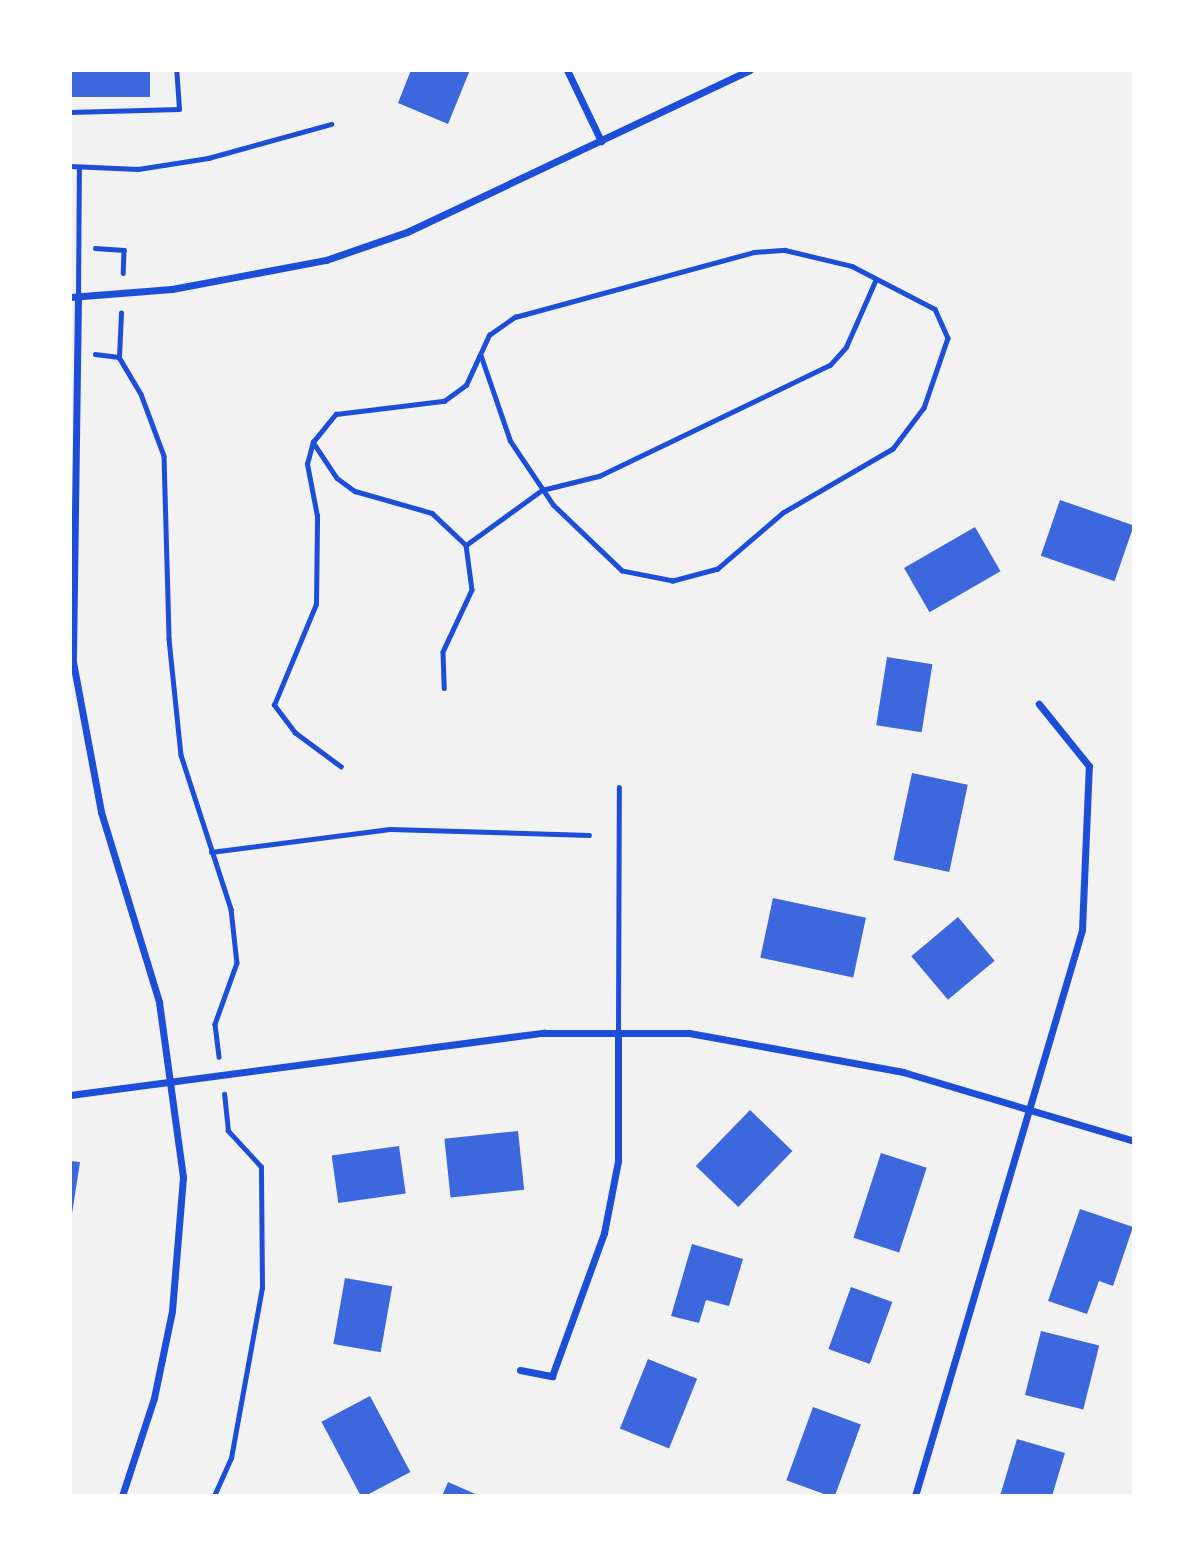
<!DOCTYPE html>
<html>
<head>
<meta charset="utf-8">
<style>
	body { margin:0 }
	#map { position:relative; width:1204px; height:1566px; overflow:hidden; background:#f2f2f2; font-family:"Sofia Sans Condensed",sans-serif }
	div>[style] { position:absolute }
	.building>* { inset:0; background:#3d67dc; transform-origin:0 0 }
	.path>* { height:4.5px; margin:-2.25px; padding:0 2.25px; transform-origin:2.25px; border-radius:2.25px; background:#1d4ed8 }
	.service>* { height:5px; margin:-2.5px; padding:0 2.5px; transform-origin:2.5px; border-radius:2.5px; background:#1d4ed8 }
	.minor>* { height:7px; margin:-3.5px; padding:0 3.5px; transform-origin:3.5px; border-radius:3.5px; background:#1d4ed8 }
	span { translate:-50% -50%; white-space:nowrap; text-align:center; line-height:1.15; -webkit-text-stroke:7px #fff; paint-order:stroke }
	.frame { position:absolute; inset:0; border:72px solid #fff; pointer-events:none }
</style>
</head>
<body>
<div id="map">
	<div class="building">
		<i style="left:70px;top:70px;width:80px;height:27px"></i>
		<i style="clip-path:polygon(411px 70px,470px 70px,448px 124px,398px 103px)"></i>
		<i style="left:1060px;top:500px;width:78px;height:59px;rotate:19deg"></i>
		<i style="left:975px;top:527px;width:51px;height:82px;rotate:60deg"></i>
		<i style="left:887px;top:657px;width:46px;height:69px;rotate:9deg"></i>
		<i style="left:912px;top:773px;width:57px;height:89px;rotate:12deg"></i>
		<i style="left:773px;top:898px;width:95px;height:61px;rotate:12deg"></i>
		<i style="left:958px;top:917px;width:57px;height:61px;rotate:50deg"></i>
		<i style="left:750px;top:1110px;width:59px;height:78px;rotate:44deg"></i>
		<i style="left:518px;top:1131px;width:59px;height:74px;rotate:84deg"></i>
		<i style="left:399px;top:1146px;width:48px;height:68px;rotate:82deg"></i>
		<i style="left:881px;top:1153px;width:48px;height:89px;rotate:18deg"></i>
		<i style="clip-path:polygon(70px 1161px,80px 1162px,72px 1214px,70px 1213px)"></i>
		<i style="clip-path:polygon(1080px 1209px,1133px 1227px,1113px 1286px,1099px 1281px,1087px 1314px,1048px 1301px)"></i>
		<i style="clip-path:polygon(692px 1244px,743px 1259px,729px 1306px,706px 1300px,699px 1323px,671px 1316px)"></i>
		<i style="left:345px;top:1278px;width:48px;height:67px;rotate:10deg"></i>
		<i style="left:851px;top:1287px;width:44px;height:66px;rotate:20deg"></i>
		<i style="left:1041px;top:1331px;width:60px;height:66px;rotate:14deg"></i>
		<i style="left:648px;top:1359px;width:53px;height:75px;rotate:22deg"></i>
		<i style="left:370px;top:1396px;width:86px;height:55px;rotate:62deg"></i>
		<i style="left:813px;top:1407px;width:51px;height:78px;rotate:20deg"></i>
		<i style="clip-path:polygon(1017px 1439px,1065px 1453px,1052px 1496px,1000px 1496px)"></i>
		<i style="clip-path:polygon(448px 1482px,480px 1496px,442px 1496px)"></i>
	</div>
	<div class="path">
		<i style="left:70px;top:112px;width:109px;rotate:-1.6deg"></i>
		<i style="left:179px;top:109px;width:39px;rotate:-94deg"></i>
		<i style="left:95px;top:248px;width:29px;rotate:4deg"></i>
		<i style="left:124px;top:250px;width:23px;rotate:92deg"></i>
		<i style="left:95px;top:354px;width:24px;rotate:7deg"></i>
		<i style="left:119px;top:357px;width:43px;rotate:59.3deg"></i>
		<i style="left:141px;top:394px;width:66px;rotate:69.6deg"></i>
		<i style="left:164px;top:456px;width:183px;rotate:88.4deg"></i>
		<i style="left:169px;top:639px;width:117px;rotate:84.1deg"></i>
		<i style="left:181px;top:755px;width:162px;rotate:72deg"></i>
		<i style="left:231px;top:909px;width:54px;rotate:83.7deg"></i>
		<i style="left:237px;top:963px;width:65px;rotate:109.8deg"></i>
		<i style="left:215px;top:1024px;width:33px;rotate:83deg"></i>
		<i style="left:119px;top:357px;width:44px;rotate:-87.4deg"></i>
		<i style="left:313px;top:442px;width:43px;rotate:56.3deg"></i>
		<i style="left:337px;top:478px;width:22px;rotate:36deg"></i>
		<i style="left:355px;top:491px;width:80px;rotate:15.9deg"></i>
		<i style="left:432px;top:513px;width:47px;rotate:43.3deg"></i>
		<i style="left:466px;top:545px;width:45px;rotate:82.4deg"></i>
		<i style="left:472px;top:590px;width:68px;rotate:115.1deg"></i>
		<i style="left:443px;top:652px;width:36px;rotate:88deg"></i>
		<i style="left:466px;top:545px;width:94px;rotate:-35.9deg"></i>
		<i style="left:542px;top:490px;width:59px;rotate:-13.8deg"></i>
		<i style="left:599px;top:476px;width:256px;rotate:-25.7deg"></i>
		<i style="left:830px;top:365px;width:24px;rotate:-48deg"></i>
		<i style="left:846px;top:347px;width:74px;rotate:-66.2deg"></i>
		<i style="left:341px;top:767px;width:57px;rotate:-143.5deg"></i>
		<i style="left:295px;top:733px;width:35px;rotate:-127deg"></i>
		<i style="left:274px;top:705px;width:109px;rotate:-67.4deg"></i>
		<i style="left:316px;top:604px;width:88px;rotate:-89.3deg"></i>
		<i style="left:317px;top:516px;width:53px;rotate:-100.9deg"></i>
		<i style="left:307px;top:464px;width:23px;rotate:-75deg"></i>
		<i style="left:313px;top:442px;width:36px;rotate:-51deg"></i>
		<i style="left:336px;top:414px;width:109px;rotate:-6.9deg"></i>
		<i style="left:444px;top:401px;width:27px;rotate:-36deg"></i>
		<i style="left:466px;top:385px;width:55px;rotate:-65.3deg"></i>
		<i style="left:489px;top:335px;width:32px;rotate:-35deg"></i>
		<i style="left:515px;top:317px;width:248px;rotate:-15.2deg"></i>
		<i style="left:754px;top:252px;width:31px;rotate:-4deg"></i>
		<i style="left:785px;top:250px;width:69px;rotate:13.4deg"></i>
		<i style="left:852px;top:266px;width:93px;rotate:27.4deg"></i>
		<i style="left:935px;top:309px;width:32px;rotate:66deg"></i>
		<i style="left:948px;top:338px;width:74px;rotate:108.9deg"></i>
		<i style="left:924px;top:408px;width:51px;rotate:127.1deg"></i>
		<i style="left:893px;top:449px;width:127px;rotate:149.8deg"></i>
		<i style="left:783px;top:513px;width:86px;rotate:139.3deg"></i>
		<i style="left:718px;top:569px;width:47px;rotate:165.1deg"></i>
		<i style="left:673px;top:581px;width:52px;rotate:-168.9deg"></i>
		<i style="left:622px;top:571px;width:95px;rotate:-136.3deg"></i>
		<i style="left:553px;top:505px;width:77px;rotate:-123.9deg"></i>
		<i style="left:510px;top:441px;width:89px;rotate:-109deg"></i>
		<i style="left:211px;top:852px;width:180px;rotate:-7.3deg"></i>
		<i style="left:390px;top:829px;width:199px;rotate:1.7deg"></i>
		<i style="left:214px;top:1496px;width:42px;rotate:-65.9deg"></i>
		<i style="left:231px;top:1458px;width:173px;rotate:-79.7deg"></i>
		<i style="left:262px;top:1288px;width:121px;rotate:-90.5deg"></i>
		<i style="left:261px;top:1167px;width:49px;rotate:-132.5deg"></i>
		<i style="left:228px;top:1131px;width:37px;rotate:-96deg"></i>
	</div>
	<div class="service">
		<i style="left:70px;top:166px;width:68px;rotate:2.5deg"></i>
		<i style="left:138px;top:169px;width:71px;rotate:-8.9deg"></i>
		<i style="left:208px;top:158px;width:128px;rotate:-15.5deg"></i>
		<i style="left:78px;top:297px;width:130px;rotate:-89.6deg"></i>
		<i style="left:618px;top:1033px;width:246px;rotate:-89.8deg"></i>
	</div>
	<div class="minor">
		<i style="left:567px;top:70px;width:79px;rotate:64.4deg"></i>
		<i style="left:70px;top:297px;width:102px;rotate:-4.5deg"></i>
		<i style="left:172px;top:289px;width:157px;rotate:-10.7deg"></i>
		<i style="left:326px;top:260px;width:86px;rotate:-19.1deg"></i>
		<i style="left:407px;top:232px;width:379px;rotate:-25.3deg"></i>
		<i style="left:78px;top:297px;width:365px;rotate:90.8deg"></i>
		<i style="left:73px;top:662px;width:153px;rotate:79.4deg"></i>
		<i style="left:101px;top:812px;width:199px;rotate:73deg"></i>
		<i style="left:159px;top:1002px;width:177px;rotate:82.2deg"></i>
		<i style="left:183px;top:1177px;width:134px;rotate:94.7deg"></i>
		<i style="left:172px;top:1311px;width:89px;rotate:101.7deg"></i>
		<i style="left:154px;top:1398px;width:103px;rotate:108.1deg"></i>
		<i style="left:70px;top:1095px;width:478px;rotate:-7.5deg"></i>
		<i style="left:544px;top:1033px;width:145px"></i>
		<i style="left:689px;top:1033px;width:218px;rotate:10.3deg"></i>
		<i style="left:903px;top:1072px;width:241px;rotate:16.6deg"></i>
		<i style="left:520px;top:1370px;width:33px;rotate:11deg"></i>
		<i style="left:552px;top:1376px;width:152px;rotate:-70deg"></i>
		<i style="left:604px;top:1233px;width:73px;rotate:-79deg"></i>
		<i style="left:618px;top:1161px;width:128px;rotate:-90deg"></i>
		<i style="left:915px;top:1496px;width:590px;rotate:-73.56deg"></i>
		<i style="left:1082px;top:930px;width:164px;rotate:-87.6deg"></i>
		<i style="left:1089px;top:766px;width:80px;rotate:-128.9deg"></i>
	</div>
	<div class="frame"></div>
</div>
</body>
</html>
